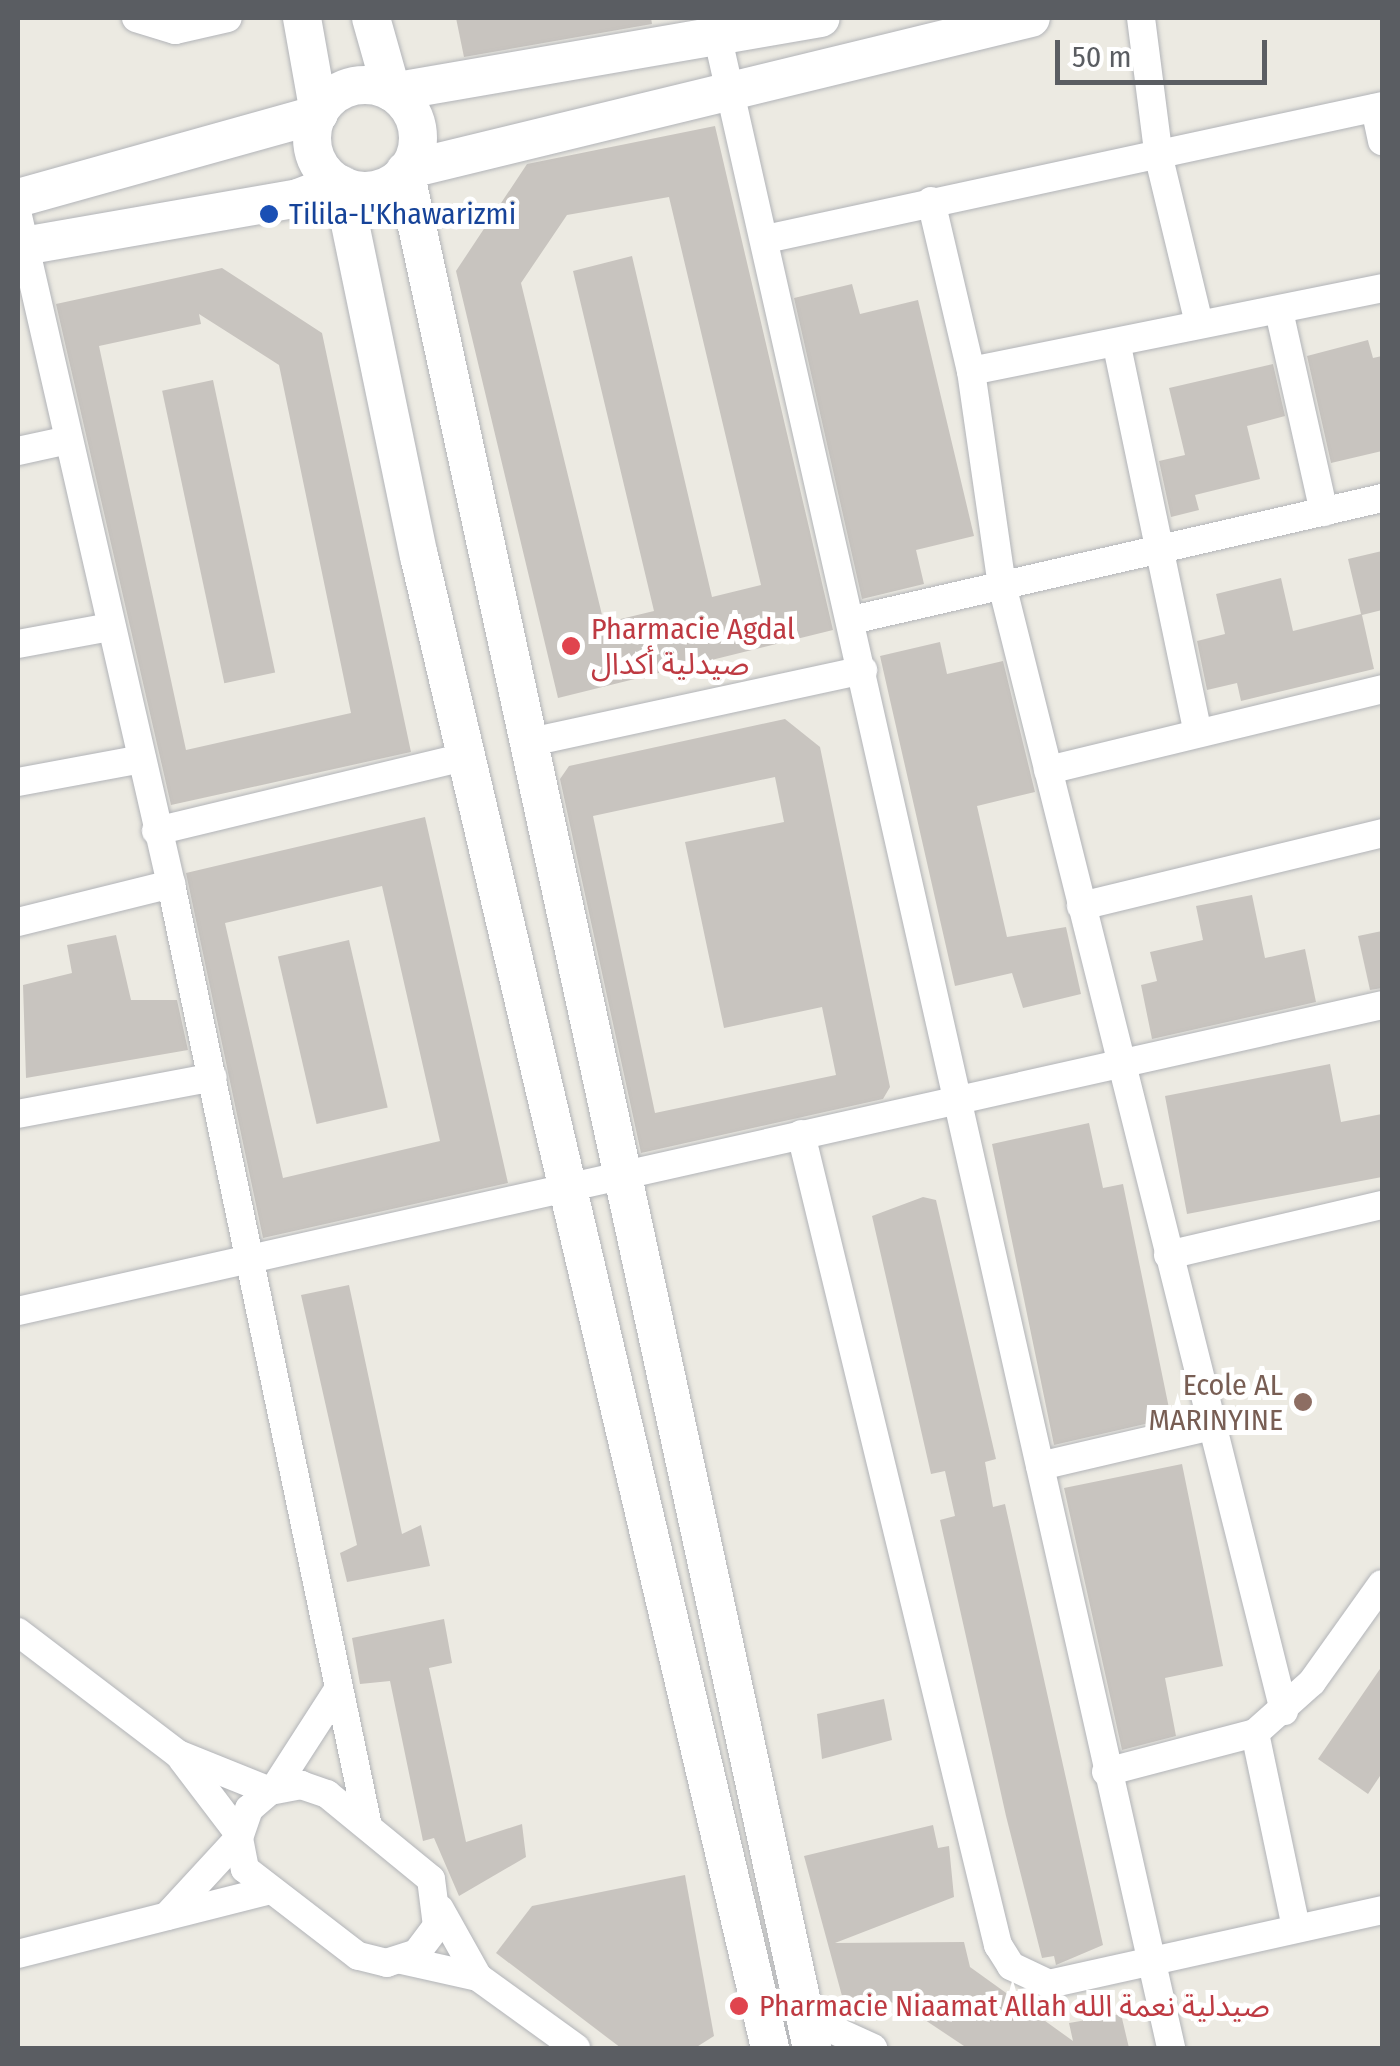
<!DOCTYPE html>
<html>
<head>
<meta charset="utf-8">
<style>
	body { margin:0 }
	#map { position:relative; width:1400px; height:2066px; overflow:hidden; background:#eceae2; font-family:"Fira Sans Condensed","Noto Sans Arabic",sans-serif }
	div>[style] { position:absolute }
	.building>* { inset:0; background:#c8c4bf; transform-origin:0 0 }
	.roads { filter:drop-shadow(0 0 2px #b2b4b8) drop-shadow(0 0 2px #b2b4b8) }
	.street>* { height:28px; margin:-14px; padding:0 14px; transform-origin:14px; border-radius:14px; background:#fff }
	.secondary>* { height:38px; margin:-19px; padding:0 19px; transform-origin:19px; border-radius:19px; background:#fff }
	.secondary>.ring { margin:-19px; padding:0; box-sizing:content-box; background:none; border:38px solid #fff; border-radius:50% }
	.dots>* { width:28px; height:28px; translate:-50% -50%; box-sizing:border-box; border:5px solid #fff; border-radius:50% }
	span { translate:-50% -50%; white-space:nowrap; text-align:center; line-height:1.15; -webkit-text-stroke:10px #fff; paint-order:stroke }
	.transit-label { font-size:30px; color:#164399 }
	.left { translate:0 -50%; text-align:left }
	.health-label { font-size:30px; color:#be3a42 }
	.education-label { font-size:30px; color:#785e54 }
	.right { translate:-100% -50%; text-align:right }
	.frame { position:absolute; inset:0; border:20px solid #5a5d62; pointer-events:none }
	.scale { position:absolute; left:1055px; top:40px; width:212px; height:45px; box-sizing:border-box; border:5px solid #5a5d62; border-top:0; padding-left:12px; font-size:30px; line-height:35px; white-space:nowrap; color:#5a5d62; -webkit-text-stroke:8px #fff; paint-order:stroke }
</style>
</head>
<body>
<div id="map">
	<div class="building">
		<i style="clip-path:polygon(456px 18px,651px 18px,652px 24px,464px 57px)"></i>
		<i style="clip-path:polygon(evenodd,715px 126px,833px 630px,558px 698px,456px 271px,527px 164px,715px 126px,669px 197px,761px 585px,712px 597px,632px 256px,573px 271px,654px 611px,604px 623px,521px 283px,567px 215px,669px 197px)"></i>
		<i style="clip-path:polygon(evenodd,222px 268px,322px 333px,411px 752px,171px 805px,56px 304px,222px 268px,199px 314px,279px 365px,351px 713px,186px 750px,99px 346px,201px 324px,199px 314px)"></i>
		<i style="clip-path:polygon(852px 284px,860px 314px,918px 300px,974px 536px,916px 550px,924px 584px,862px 599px,794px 298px)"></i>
		<i style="clip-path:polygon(1368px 340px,1373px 358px,1382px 356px,1382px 451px,1331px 463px,1307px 356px)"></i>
		<i style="clip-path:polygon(1273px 364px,1285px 416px,1247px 426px,1260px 479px,1195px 495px,1199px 510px,1171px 517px,1159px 461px,1185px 455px,1169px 388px)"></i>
		<i style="left:213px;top:380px;width:299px;height:52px;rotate:78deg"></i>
		<i style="clip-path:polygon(1382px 551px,1382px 610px,1362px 615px,1374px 669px,1241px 701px,1237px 683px,1207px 690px,1197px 641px,1225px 634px,1216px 594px,1281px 578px,1293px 631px,1361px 614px,1348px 559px)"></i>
		<i style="clip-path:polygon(940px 642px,947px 674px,1003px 661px,1035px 792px,977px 806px,1007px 937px,1066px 927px,1081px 994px,1023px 1008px,1012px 973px,955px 986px,880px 656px)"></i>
		<i style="clip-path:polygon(evenodd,785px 719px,820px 747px,890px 1087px,883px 1099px,641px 1153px,560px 779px,569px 766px,785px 719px,775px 777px,784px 822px,685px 842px,724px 1028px,822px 1007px,836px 1075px,655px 1113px,593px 816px,775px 777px)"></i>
		<i style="clip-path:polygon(evenodd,425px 817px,508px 1183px,263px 1238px,186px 873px,425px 817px,382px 886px,440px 1141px,283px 1178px,225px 923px,382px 886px)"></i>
		<i style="clip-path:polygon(1252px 895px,1265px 958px,1305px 949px,1316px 1002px,1152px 1039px,1141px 985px,1157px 981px,1150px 952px,1203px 940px,1196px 906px)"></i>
		<i style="clip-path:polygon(1382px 931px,1382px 988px,1370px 990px,1358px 936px)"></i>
		<i style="clip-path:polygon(116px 935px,131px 1000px,177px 1000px,188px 1050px,26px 1078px,23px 985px,72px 973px,67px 945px)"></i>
		<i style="left:349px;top:940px;width:172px;height:73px;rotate:77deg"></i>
		<i style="clip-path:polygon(1330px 1064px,1341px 1122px,1382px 1114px,1382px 1177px,1187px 1214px,1165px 1096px)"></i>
		<i style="clip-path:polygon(1089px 1123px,1103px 1188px,1123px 1184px,1171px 1418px,1054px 1445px,992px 1144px)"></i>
		<i style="clip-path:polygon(923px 1197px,936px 1200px,996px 1459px,985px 1462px,993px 1507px,1005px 1504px,1103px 1945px,1056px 1965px,1054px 1956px,1042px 1958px,1006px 1816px,940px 1520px,955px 1516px,945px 1471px,931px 1474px,872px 1216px)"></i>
		<i style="clip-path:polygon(349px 1285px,402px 1534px,421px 1525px,430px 1566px,347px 1582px,340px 1553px,357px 1545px,301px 1295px)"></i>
		<i style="clip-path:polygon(1182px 1464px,1223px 1666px,1165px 1678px,1176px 1736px,1122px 1750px,1064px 1488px)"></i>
		<i style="clip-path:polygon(444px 1619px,452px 1663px,429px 1668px,466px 1842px,522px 1824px,526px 1857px,459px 1896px,434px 1838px,423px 1841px,390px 1681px,360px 1684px,352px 1638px)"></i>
		<i style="clip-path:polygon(1382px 1666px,1382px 1773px,1368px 1794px,1318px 1759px)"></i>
		<i style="clip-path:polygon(884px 1699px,892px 1740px,822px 1759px,817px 1714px)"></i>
		<i style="clip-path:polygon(933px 1825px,938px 1848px,949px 1846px,954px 1897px,835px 1943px,964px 1942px,970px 1967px,1073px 2041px,1069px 2023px,1121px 2014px,1129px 2048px,967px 2048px,910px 2010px,871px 1994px,859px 2003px,842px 1996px,804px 1856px)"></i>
		<i style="clip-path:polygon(685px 1875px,714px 2036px,695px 2048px,621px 2048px,496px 1953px,532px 1906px)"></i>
	</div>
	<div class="roads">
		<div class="street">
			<i style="left:136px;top:18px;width:41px;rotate:17.1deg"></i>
			<i style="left:175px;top:30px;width:54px;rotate:-12.8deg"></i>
			<i style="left:1141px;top:18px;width:141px;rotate:82.7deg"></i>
			<i style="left:1159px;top:158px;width:170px;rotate:76.4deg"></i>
			<i style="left:714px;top:21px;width:2078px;rotate:77.29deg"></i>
			<i style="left:1375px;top:108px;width:34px;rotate:78deg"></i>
			<i style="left:931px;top:201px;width:175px;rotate:76.8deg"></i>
			<i style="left:971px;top:371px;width:216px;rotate:81.8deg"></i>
			<i style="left:1002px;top:585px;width:1161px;rotate:75.94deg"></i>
			<i style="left:18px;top:216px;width:685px;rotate:77.1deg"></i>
			<i style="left:171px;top:884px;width:962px;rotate:78.19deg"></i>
			<i style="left:766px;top:239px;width:630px;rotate:-12.18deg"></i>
			<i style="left:1279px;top:311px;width:206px;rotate:77.4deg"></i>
			<i style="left:1117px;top:346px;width:395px;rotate:78.2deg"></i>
			<i style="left:971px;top:371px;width:419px;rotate:-11.4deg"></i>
			<i style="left:18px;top:451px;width:51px;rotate:-12.4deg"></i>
			<i style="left:852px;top:620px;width:544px;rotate:-12.96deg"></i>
			<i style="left:18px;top:644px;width:95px;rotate:-10.4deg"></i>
			<i style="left:526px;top:743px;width:345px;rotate:-12.2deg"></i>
			<i style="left:1048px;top:770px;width:344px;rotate:-13.6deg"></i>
			<i style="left:18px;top:782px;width:126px;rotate:-10.5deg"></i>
			<i style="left:156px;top:831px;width:318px;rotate:-13.5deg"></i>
			<i style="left:1081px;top:906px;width:310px;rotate:-13.6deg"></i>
			<i style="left:18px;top:922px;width:158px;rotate:-13.9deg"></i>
			<i style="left:18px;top:1114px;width:198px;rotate:-10.7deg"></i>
			<i style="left:801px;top:1134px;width:835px;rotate:76.35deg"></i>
			<i style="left:998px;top:1945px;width:25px;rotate:58deg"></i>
			<i style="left:1011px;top:1966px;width:42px;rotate:25.3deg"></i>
			<i style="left:1049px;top:1984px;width:341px;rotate:-12.5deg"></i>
			<i style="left:1168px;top:1255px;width:220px;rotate:-13.2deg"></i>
			<i style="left:18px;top:1311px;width:1398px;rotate:-12.64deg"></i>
			<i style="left:1040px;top:1466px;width:177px;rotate:-13.1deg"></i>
			<i style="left:18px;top:1632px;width:201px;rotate:37.3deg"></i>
			<i style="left:178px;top:1754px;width:99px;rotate:21.9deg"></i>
			<i style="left:1255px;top:1733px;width:199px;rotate:78.1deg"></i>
			<i style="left:182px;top:1759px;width:94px;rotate:52.8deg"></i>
			<i style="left:1106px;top:1772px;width:154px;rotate:-14.7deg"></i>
			<i style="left:1255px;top:1733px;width:76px;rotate:-41.8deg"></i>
			<i style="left:1312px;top:1682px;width:120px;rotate:-54.5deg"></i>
			<i style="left:301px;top:1785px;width:28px;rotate:19deg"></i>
			<i style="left:327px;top:1794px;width:134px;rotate:39.3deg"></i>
			<i style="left:431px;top:1879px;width:47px;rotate:82.7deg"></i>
			<i style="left:437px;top:1926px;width:34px;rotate:127deg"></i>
			<i style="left:417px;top:1953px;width:32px;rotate:162deg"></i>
			<i style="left:387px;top:1963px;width:30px;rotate:-166deg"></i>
			<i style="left:358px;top:1956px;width:143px;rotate:-142.4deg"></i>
			<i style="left:245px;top:1869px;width:32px;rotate:-101deg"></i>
			<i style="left:239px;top:1838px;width:31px;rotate:-71deg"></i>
			<i style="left:249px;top:1809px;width:28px;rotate:-41deg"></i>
			<i style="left:270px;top:1791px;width:32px;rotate:-11deg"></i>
			<i style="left:274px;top:1789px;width:120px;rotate:-57.2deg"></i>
			<i style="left:440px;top:1909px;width:78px;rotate:60.8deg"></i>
			<i style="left:167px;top:1916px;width:106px;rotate:-47.3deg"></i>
			<i style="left:18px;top:1954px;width:257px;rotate:-14.2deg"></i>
			<i style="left:402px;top:1960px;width:78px;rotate:12.6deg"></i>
			<i style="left:478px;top:1977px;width:121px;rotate:35.9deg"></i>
			<i style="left:805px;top:2017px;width:75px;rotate:24.5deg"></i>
		</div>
		<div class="secondary">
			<i style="left:302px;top:18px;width:97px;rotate:79.9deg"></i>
			<i style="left:371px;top:18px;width:77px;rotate:74.2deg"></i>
			<i class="ring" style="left:312px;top:85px;width:68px;height:68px"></i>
			<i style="left:392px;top:92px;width:435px;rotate:-9.8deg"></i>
			<i style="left:406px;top:170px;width:643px;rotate:-13.67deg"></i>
			<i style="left:405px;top:171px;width:1921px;rotate:77.77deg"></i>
			<i style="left:342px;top:185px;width:379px;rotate:78.3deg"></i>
			<i style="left:419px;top:556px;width:1533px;rotate:76.76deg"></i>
			<i style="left:18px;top:198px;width:312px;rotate:-15.6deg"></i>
			<i style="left:18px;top:247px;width:284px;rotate:-9.9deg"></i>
			<i style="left:298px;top:198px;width:42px;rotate:-21deg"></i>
		</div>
	</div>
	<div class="dots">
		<i style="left:269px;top:214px;background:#1a4fb4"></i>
		<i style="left:571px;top:646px;background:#e0444e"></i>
		<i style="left:1303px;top:1402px;background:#8d6e63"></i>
		<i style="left:739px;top:2006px;background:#e0444e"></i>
	</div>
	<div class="transit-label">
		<span class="left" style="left:289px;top:214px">Tilila-L'Khawarizmi</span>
	</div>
	<div class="health-label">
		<span class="left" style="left:591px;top:646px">Pharmacie Agdal<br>صيدلية أكدال</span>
		<span class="left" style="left:759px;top:2006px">Pharmacie Niaamat Allah صيدلية نعمة الله</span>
	</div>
	<div class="education-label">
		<span class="right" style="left:1283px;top:1402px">Ecole AL<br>MARINYINE</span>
	</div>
	<div class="frame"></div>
	<div class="scale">50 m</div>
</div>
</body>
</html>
